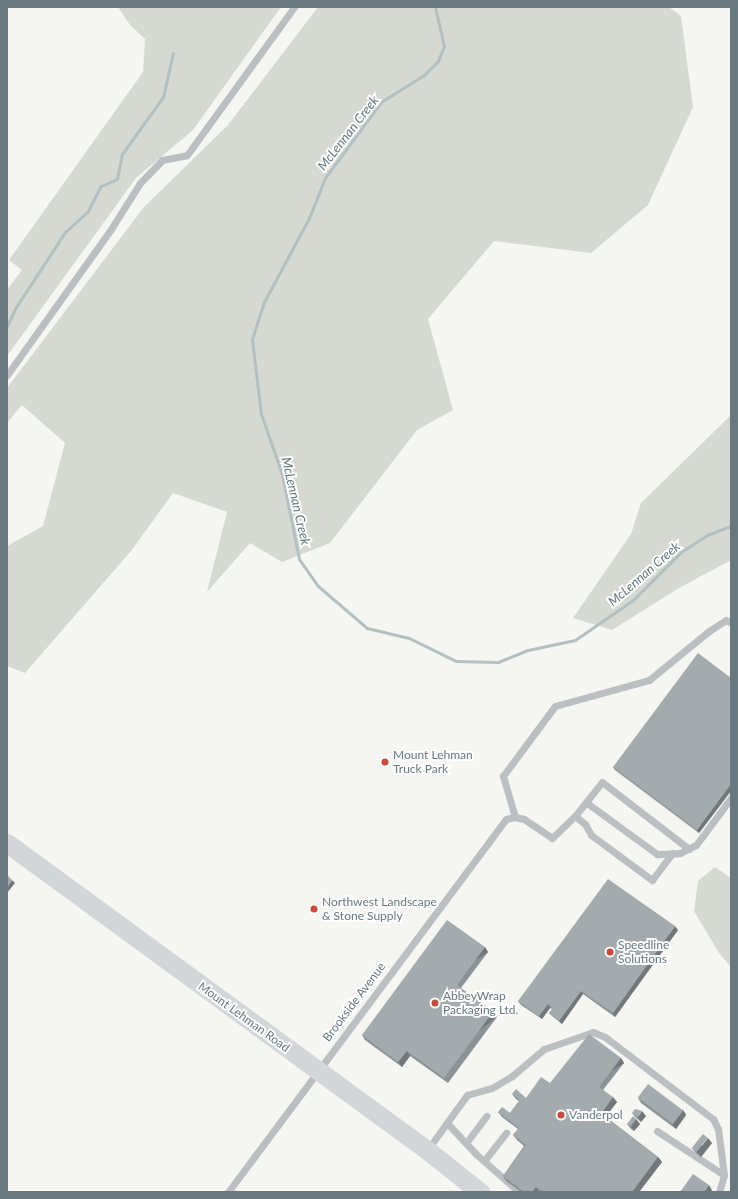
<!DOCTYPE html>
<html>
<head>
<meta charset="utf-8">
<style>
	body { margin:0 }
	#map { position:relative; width:738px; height:1199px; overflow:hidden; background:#f5f5f2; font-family:Lato,sans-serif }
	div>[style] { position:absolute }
	.green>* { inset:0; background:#d6d9d2 }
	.stream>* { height:3px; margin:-1.5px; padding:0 1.5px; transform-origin:1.5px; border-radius:1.5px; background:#b3c0c2 }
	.minor>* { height:7px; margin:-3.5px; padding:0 3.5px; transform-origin:3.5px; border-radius:3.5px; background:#bbbfc2 }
	.major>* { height:19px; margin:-9.5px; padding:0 9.5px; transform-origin:9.5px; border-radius:9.5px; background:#d2d6d9 }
	.wall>* { inset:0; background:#8c9396 }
	.shaded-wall>* { inset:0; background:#72787a; transform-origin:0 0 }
	.building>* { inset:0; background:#a3abae; transform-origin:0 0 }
	.dots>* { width:11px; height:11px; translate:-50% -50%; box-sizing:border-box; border:2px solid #fff; border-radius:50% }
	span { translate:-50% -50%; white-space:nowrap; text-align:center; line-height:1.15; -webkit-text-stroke:4px #fff; paint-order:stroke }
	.poi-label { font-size:12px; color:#68787f }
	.left { translate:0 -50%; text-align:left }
	.street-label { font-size:12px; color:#68787f }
	.water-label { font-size:13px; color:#63797c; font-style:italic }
	.frame { position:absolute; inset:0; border:8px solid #68787f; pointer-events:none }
</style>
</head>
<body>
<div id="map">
	<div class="green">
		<i style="clip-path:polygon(118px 7px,281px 7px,193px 130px,136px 178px,7px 356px,7px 290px,22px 270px,9px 260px,143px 72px,145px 39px,130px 25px)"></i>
		<i style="clip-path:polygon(318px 7px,669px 7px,681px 16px,693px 107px,648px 205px,591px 253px,494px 241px,428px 319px,453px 410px,417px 430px,330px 543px,282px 562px,250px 543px,207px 592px,227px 512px,173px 493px,131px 551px,25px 673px,7px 666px,7px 546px,43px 526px,65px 443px,22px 405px,7px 423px,7px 388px,144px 207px,228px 125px)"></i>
		<i style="clip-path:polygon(731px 415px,731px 560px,679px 588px,612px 630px,573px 618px,631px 534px,641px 503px)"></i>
		<i style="clip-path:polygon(715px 867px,731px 878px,731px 967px,719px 953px,694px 911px,698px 881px)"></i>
	</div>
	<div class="stream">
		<i style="left:435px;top:7px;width:40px;rotate:77deg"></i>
		<i style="left:444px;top:46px;width:16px;rotate:112deg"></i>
		<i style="left:438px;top:61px;width:20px;rotate:135deg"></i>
		<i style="left:424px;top:75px;width:51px;rotate:147.9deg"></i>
		<i style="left:381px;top:102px;width:94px;rotate:126.4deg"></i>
		<i style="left:325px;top:178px;width:43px;rotate:111.8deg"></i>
		<i style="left:309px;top:218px;width:95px;rotate:118.2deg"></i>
		<i style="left:264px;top:302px;width:39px;rotate:108deg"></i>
		<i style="left:252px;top:339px;width:76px;rotate:83.2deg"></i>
		<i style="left:261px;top:414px;width:64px;rotate:70.7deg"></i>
		<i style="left:282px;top:474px;width:87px;rotate:78.7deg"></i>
		<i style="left:299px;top:559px;width:33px;rotate:55deg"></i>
		<i style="left:318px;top:586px;width:65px;rotate:40.6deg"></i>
		<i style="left:367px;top:628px;width:43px;rotate:13.4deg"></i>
		<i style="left:409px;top:638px;width:52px;rotate:26.1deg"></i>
		<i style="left:456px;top:661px;width:42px;rotate:1.4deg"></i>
		<i style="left:498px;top:662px;width:32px;rotate:-22deg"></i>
		<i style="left:528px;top:650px;width:48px;rotate:-12deg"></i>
		<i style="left:575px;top:640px;width:70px;rotate:-34.6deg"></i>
		<i style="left:633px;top:600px;width:68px;rotate:-45deg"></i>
		<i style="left:681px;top:552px;width:31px;rotate:-33deg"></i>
		<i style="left:707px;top:535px;width:26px;rotate:-21deg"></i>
		<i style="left:7px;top:326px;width:21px;rotate:-65deg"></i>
		<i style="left:16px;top:307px;width:90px;rotate:-56.8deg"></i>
		<i style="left:65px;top:232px;width:31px;rotate:-42deg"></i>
		<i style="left:88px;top:211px;width:28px;rotate:-63deg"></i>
		<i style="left:101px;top:186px;width:17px;rotate:-24deg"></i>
		<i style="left:117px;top:179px;width:25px;rotate:-79deg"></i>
		<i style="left:122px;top:154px;width:70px;rotate:-54.3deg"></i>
		<i style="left:163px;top:97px;width:45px;rotate:-77.2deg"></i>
	</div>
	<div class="minor">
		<i style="left:7px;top:375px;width:179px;rotate:-54.5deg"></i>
		<i style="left:111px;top:229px;width:54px;rotate:-57.8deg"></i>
		<i style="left:140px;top:183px;width:32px;rotate:-46deg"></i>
		<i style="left:162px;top:160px;width:25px;rotate:-11deg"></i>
		<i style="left:187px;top:155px;width:183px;rotate:-54.1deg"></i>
		<i style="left:587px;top:803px;width:87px;rotate:36.1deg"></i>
		<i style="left:657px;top:854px;width:23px;rotate:-2deg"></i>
		<i style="left:680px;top:853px;width:18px;rotate:-27deg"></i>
		<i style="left:696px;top:845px;width:59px;rotate:-53.3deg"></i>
		<i style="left:575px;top:816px;width:13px;rotate:39deg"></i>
		<i style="left:585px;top:824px;width:13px;rotate:61deg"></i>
		<i style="left:591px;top:835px;width:76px;rotate:36.4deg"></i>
		<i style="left:652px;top:880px;width:34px;rotate:-53deg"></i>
		<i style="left:515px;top:817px;width:43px;rotate:-106.3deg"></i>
		<i style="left:503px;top:776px;width:87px;rotate:-53.4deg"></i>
		<i style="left:555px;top:706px;width:98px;rotate:-15.5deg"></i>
		<i style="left:649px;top:680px;width:77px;rotate:-39.2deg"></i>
		<i style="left:709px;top:631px;width:20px;rotate:-33deg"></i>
		<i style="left:726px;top:620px;width:6px;rotate:31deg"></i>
		<i style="left:447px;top:1123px;width:42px;rotate:46.9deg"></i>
		<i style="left:476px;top:1154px;width:57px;rotate:41.5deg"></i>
		<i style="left:657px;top:1131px;width:80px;rotate:33.3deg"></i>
		<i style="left:466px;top:1143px;width:34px;rotate:-53deg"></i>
		<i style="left:428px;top:1149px;width:67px;rotate:-54.2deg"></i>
		<i style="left:467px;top:1095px;width:26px;rotate:-16deg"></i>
		<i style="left:492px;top:1088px;width:23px;rotate:-31deg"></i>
		<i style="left:512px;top:1076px;width:42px;rotate:-40.2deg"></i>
		<i style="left:544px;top:1049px;width:52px;rotate:-19.1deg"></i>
		<i style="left:593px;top:1032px;width:13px;rotate:23deg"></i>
		<i style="left:605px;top:1037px;width:136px;rotate:37.2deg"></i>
		<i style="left:713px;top:1119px;width:11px;rotate:63deg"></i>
		<i style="left:718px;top:1129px;width:46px;rotate:82.6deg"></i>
		<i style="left:724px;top:1175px;width:18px;rotate:106deg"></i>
		<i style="left:484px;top:1161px;width:36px;rotate:-52deg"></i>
		<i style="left:228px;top:1192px;width:465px;rotate:-53.3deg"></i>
		<i style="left:506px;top:819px;width:9px;rotate:-13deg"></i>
		<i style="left:515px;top:817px;width:9px;rotate:13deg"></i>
		<i style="left:524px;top:819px;width:34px;rotate:34deg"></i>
		<i style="left:552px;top:838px;width:32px;rotate:-44deg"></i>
		<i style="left:575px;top:816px;width:43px;rotate:-51.5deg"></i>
		<i style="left:602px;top:782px;width:110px;rotate:37.6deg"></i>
	</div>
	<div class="major">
		<i style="left:7px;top:843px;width:520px;rotate:36.17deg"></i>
		<i style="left:427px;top:1150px;width:68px;rotate:38.4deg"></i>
	</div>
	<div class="wall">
		<i style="clip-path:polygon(731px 678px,731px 791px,699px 833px,615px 770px,613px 767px)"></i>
		<i style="clip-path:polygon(678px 930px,615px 1017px,583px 994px,562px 1024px,552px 1016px,549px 1013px,552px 1009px,550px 1008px,542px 1019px,521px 1005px,518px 1001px)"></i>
		<i style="clip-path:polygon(485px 947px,488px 952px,461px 988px,493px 1012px,497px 1017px,448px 1083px,410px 1056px,402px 1067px,365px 1040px,362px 1035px)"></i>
		<i style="clip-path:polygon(621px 1058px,624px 1063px,603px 1090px,617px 1102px,606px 1117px,658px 1157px,662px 1162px,639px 1192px,521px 1192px,506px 1181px,503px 1176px,524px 1146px,517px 1140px,513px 1135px,518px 1129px,502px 1117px,498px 1112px,510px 1113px,519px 1101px,516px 1099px,512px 1094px,526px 1098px,550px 1083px)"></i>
		<i style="clip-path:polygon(638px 1098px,683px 1110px,686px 1115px,676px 1129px,641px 1103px)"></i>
		<i style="clip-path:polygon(632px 1113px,646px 1116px,641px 1122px,636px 1118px)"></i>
		<i style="clip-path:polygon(636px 1119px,640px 1124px,634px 1131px,631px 1129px,627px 1124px)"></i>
		<i style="clip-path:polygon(712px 1143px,701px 1157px,696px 1153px,692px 1148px)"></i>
	</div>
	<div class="shaded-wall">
		<i style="clip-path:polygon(731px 784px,731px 791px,699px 833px,697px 830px)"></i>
		<i style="clip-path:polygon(12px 880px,15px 883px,7px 893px,7px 887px)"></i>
		<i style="clip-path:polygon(675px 926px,678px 930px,615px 1017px,613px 1013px)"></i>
		<i style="left:485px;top:947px;width:6px;height:47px;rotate:59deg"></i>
		<i style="clip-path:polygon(581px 991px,583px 994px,562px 1024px,559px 1021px)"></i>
		<i style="clip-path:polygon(548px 1004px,550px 1008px,542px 1019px,539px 1016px)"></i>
		<i style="left:493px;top:1012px;width:6px;height:82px;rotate:51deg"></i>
		<i style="clip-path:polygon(407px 1051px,410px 1056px,402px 1067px,398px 1062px)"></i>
		<i style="left:621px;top:1058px;width:6px;height:36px;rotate:59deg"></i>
		<i style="clip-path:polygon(613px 1097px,617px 1102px,604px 1118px,601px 1114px)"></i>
		<i style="clip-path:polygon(683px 1110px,686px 1115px,676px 1129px,672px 1124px)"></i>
		<i style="clip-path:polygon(642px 1111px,646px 1116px,641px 1122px,638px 1117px)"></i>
		<i style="clip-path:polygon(636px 1119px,640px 1124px,634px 1131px,631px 1126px)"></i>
		<i style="clip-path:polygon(708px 1138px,712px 1143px,701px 1157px,697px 1152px)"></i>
		<i style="clip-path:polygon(658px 1157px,662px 1162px,639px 1192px,632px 1192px)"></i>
		<i style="clip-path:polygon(709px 1185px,712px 1190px,711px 1192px,704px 1192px)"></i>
		<i style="clip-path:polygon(536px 1187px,539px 1192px,532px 1192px)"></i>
	</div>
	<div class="building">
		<i style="clip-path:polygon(698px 653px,731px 678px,731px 784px,697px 830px,613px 767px)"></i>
		<i style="clip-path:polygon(7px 875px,12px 880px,7px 887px)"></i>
		<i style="clip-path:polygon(608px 879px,675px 926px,613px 1013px,581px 991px,559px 1021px,549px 1013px,553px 1008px,548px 1004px,539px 1016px,518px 1001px)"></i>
		<i style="clip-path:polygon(447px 920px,485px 947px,457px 985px,493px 1012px,444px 1078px,407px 1051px,398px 1062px,362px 1035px)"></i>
		<i style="clip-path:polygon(589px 1034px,621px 1058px,599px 1087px,613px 1097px,601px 1114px,658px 1157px,632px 1192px,544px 1192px,536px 1187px,532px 1192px,524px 1192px,503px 1176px,526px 1145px,513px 1135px,519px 1128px,498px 1112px,502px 1107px,510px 1113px,520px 1100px,512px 1094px,516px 1089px,526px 1098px,541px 1077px,550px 1083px)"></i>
		<i style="left:648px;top:1084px;width:44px;height:17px;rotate:37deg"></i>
		<i style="clip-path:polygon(635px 1109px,642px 1111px,638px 1117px,632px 1113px)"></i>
		<i style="clip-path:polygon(633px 1116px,636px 1119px,631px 1126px,627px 1124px)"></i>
		<i style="left:703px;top:1134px;width:6px;height:18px;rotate:39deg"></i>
		<i style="clip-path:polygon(693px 1174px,709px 1185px,704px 1192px,680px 1192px)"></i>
	</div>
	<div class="dots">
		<i style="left:385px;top:762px;background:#cd483a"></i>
		<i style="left:314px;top:909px;background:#cd483a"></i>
		<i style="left:610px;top:952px;background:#cd483a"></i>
		<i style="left:435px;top:1003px;background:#cd483a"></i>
		<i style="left:561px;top:1115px;background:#cd483a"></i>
	</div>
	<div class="poi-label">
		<span class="left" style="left:393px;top:762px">Mount Lehman<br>Truck Park</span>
		<span class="left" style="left:322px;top:909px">Northwest Landscape<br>&amp; Stone Supply</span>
		<span class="left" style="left:618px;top:952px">Speedline<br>Solutions</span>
		<span class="left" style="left:443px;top:1003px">AbbeyWrap<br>Packaging Ltd.</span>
		<span class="left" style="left:569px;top:1115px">Vanderpol</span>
	</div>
	<div class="street-label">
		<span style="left:354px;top:1002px;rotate:-53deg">Brookside Avenue</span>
		<span style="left:244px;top:1017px;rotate:36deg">Mount Lehman Road</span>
	</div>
	<div class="water-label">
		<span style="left:348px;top:133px;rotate:-52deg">McLennan Creek</span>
		<span style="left:296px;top:501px;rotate:77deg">McLennan Creek</span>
		<span style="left:644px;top:574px;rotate:-41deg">McLennan Creek</span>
	</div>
	<div class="frame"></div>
</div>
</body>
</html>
